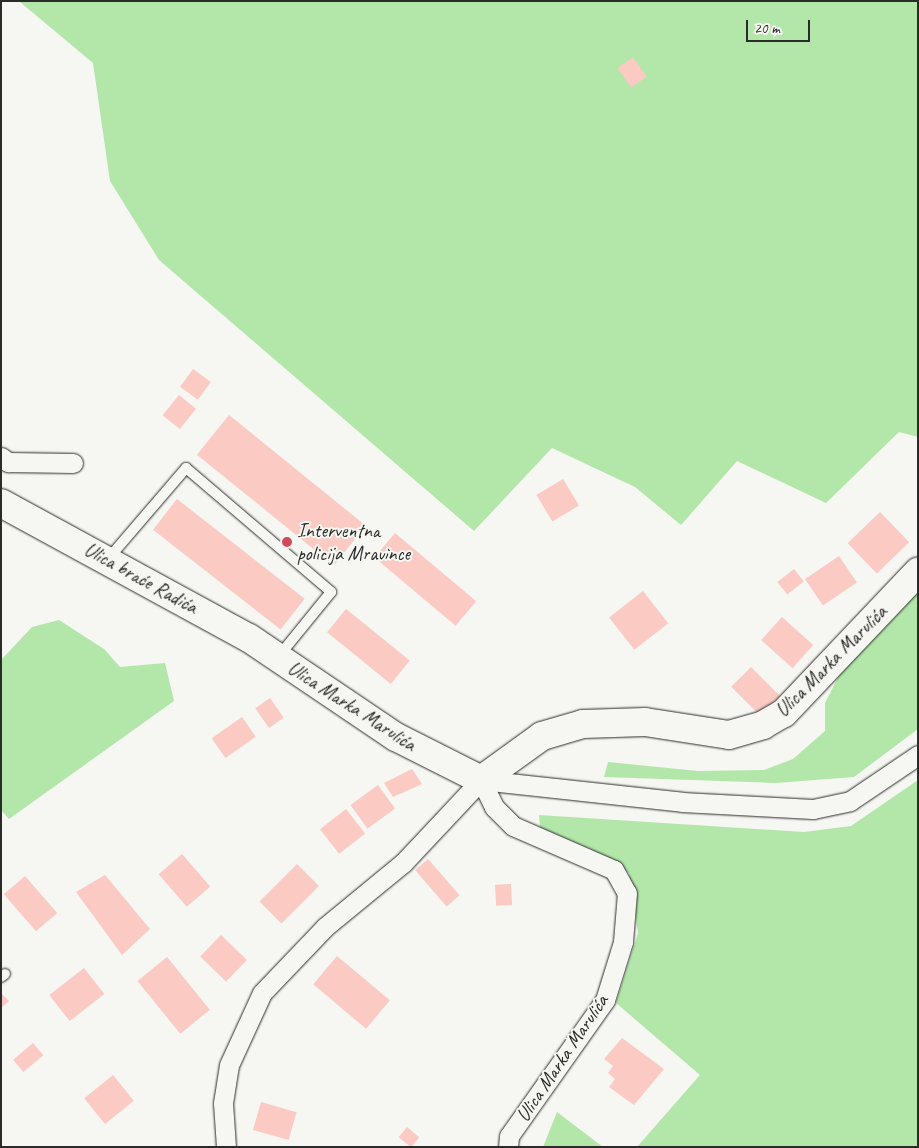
<!DOCTYPE html>
<html>
<head>
<meta charset="utf-8">
<style>
	body { margin:0 }
	#map { position:relative; width:919px; height:1148px; overflow:hidden; background:#f6f6f2; font-family:Caveat,sans-serif }
	div>[style] { position:absolute }
	.green>* { inset:0; background:#b2e7a9 }
	.building>* { inset:0; background:#facac3; transform-origin:0 0 }
	.roads { filter:drop-shadow(0 0 1px #2b2b2b) drop-shadow(0 0 1px #2b2b2b) }
	.service>* { height:10px; margin:-5px; padding:0 5px; transform-origin:5px; border-radius:5px; background:#f6f6f2 }
	.minor>* { height:19px; margin:-9.5px; padding:0 9.5px; transform-origin:9.5px; border-radius:9.5px; background:#f6f6f2 }
	.secondary>* { height:28px; margin:-14px; padding:0 14px; transform-origin:14px; border-radius:14px; background:#f6f6f2 }
	.dots>* { width:14px; height:14px; translate:-50% -50%; box-sizing:border-box; border:2px solid #f6f6f2; border-radius:50% }
	span { translate:-50% -50%; white-space:nowrap; text-align:center; line-height:1.15; -webkit-text-stroke:4px #f6f6f2; paint-order:stroke }
	.poi-label { font-size:20px; color:#2b2b2b }
	.left { translate:0 -50%; text-align:left }
	.street-label { font-size:20px; color:#2b2b2b }
	.frame { position:absolute; inset:0; border:2px solid #2b2b2b; pointer-events:none }
	.scale { position:absolute; left:746px; top:20px; width:64px; height:22px; box-sizing:border-box; border:2px solid #2b2b2b; border-top:0; padding-left:6px; font-size:15px; line-height:18px; white-space:nowrap; color:#2b2b2b; -webkit-text-stroke:4px #f6f6f2; paint-order:stroke }
</style>
</head>
<body>
<div id="map">
	<div class="green">
		<i style="clip-path:polygon(1px 1px,918px 1px,918px 437px,899px 432px,826px 503px,737px 461px,681px 525px,635px 487px,552px 448px,474px 531px,159px 260px,110px 181px,93px 63px,20px 2px)"></i>
		<i style="clip-path:polygon(918px 584px,918px 729px,854px 777px,776px 783px,604px 777px,608px 762px,698px 771px,764px 770px,793px 759px,825px 731px,825px 703px,848px 658px)"></i>
		<i style="clip-path:polygon(59px 620px,104px 649px,120px 667px,165px 663px,174px 701px,9px 819px,1px 810px,1px 660px,32px 627px)"></i>
		<i style="clip-path:polygon(918px 780px,918px 1147px,637px 1147px,700px 1075px,616px 1003px,638px 933px,629px 873px,590px 849px,540px 828px,539px 815px,804px 832px,851px 826px)"></i>
		<i style="clip-path:polygon(557px 1112px,603px 1147px,543px 1147px)"></i>
	</div>
	<div class="building">
		<i style="left:633px;top:57px;width:24px;height:19px;rotate:55deg"></i>
		<i style="left:193px;top:369px;width:22px;height:22px;rotate:36deg"></i>
		<i style="left:179px;top:395px;width:22px;height:26px;rotate:39deg"></i>
		<i style="left:229px;top:415px;width:176px;height:51px;rotate:39deg"></i>
		<i style="left:563px;top:479px;width:31px;height:31px;rotate:59deg"></i>
		<i style="left:177px;top:499px;width:162px;height:39px;rotate:38deg"></i>
		<i style="left:880px;top:512px;width:42px;height:45px;rotate:46deg"></i>
		<i style="left:395px;top:533px;width:106px;height:32px;rotate:40deg"></i>
		<i style="left:839px;top:556px;width:32px;height:41px;rotate:56deg"></i>
		<i style="left:794px;top:569px;width:16px;height:21px;rotate:52deg"></i>
		<i style="left:643px;top:591px;width:41px;height:43px;rotate:52deg"></i>
		<i style="left:346px;top:609px;width:82px;height:30px;rotate:39deg"></i>
		<i style="left:782px;top:617px;width:42px;height:31px;rotate:42deg"></i>
		<i style="left:751px;top:667px;width:41px;height:28px;rotate:45deg"></i>
		<i style="left:270px;top:698px;width:24px;height:18px;rotate:55deg"></i>
		<i style="left:242px;top:717px;width:24px;height:37px;rotate:55deg"></i>
		<i style="clip-path:polygon(412px 769px,422px 784px,393px 797px,384px 783px)"></i>
		<i style="left:378px;top:785px;width:29px;height:34px;rotate:54deg"></i>
		<i style="left:346px;top:809px;width:31px;height:33px;rotate:52deg"></i>
		<i style="left:182px;top:854px;width:43px;height:31px;rotate:49deg"></i>
		<i style="left:428px;top:859px;width:48px;height:17px;rotate:49deg"></i>
		<i style="left:297px;top:864px;width:31px;height:53px;rotate:45deg"></i>
		<i style="clip-path:polygon(105px 875px,150px 929px,122px 955px,76px 892px)"></i>
		<i style="left:25px;top:876px;width:49px;height:28px;rotate:49deg"></i>
		<i style="left:511px;top:884px;width:21px;height:16px;rotate:87deg"></i>
		<i style="left:221px;top:935px;width:36px;height:30px;rotate:44deg"></i>
		<i style="left:337px;top:956px;width:69px;height:37px;rotate:40deg"></i>
		<i style="left:167px;top:957px;width:68px;height:38px;rotate:51deg"></i>
		<i style="left:84px;top:968px;width:33px;height:44px;rotate:52deg"></i>
		<i style="clip-path:polygon(1px 993px,9px 1001px,1px 1008px)"></i>
		<i style="clip-path:polygon(622px 1038px,664px 1069px,634px 1105px,609px 1087px,615px 1079px,608px 1073px,613px 1066px,604px 1059px)"></i>
		<i style="left:33px;top:1043px;width:16px;height:26px;rotate:50deg"></i>
		<i style="left:113px;top:1075px;width:33px;height:37px;rotate:51deg"></i>
		<i style="left:261px;top:1102px;width:37px;height:29px;rotate:16deg"></i>
		<i style="left:407px;top:1127px;width:16px;height:13px;rotate:40deg"></i>
	</div>
	<div class="roads">
		<div class="service">
			<i style="left:108px;top:559px;width:120px;rotate:-49.4deg"></i>
			<i style="left:186px;top:468px;width:191px;rotate:40.5deg"></i>
			<i style="left:331px;top:592px;width:82px;rotate:129.1deg"></i>
			<i style="left:1px;top:977px;width:5px;rotate:-37deg"></i>
		</div>
		<div class="minor">
			<i style="left:1px;top:457px;width:9px;rotate:36deg"></i>
			<i style="left:8px;top:462px;width:65px;rotate:0.9deg"></i>
			<i style="left:481px;top:780px;width:30px;rotate:64deg"></i>
			<i style="left:494px;top:807px;width:27px;rotate:45deg"></i>
			<i style="left:513px;top:826px;width:110px;rotate:23.5deg"></i>
			<i style="left:614px;top:870px;width:26px;rotate:61deg"></i>
			<i style="left:627px;top:893px;width:49px;rotate:94.7deg"></i>
			<i style="left:623px;top:942px;width:61px;rotate:107.2deg"></i>
			<i style="left:605px;top:1000px;width:166px;rotate:125.2deg"></i>
			<i style="left:509px;top:1136px;width:11px;rotate:95deg"></i>
			<i style="left:481px;top:780px;width:202px;rotate:6.2deg"></i>
			<i style="left:682px;top:802px;width:131px;rotate:3.1deg"></i>
			<i style="left:813px;top:809px;width:38px;rotate:-12deg"></i>
			<i style="left:850px;top:801px;width:82px;rotate:-34.1deg"></i>
			<i style="left:226px;top:1147px;width:44px;rotate:-93.9deg"></i>
			<i style="left:223px;top:1103px;width:38px;rotate:-81deg"></i>
			<i style="left:229px;top:1065px;width:79px;rotate:-65.4deg"></i>
			<i style="left:262px;top:993px;width:91px;rotate:-46.3deg"></i>
			<i style="left:325px;top:927px;width:101px;rotate:-39.4deg"></i>
			<i style="left:403px;top:863px;width:114px;rotate:-46.8deg"></i>
		</div>
		<div class="secondary">
			<i style="left:1px;top:503px;width:282px;rotate:28.6deg"></i>
			<i style="left:249px;top:638px;width:177px;rotate:34deg"></i>
			<i style="left:396px;top:737px;width:95px;rotate:26.8deg"></i>
			<i style="left:481px;top:780px;width:75px;rotate:-35.8deg"></i>
			<i style="left:542px;top:736px;width:43px;rotate:-16.3deg"></i>
			<i style="left:583px;top:724px;width:62px;rotate:-1.8deg"></i>
			<i style="left:645px;top:722px;width:85px;rotate:8.8deg"></i>
			<i style="left:729px;top:735px;width:35px;rotate:-16deg"></i>
			<i style="left:763px;top:725px;width:24px;rotate:-30deg"></i>
			<i style="left:784px;top:713px;width:195px;rotate:-46.5deg"></i>
		</div>
	</div>
	<div class="dots">
		<i style="left:287px;top:542px;background:#d1495b"></i>
	</div>
	<div class="poi-label">
		<span class="left" style="left:297px;top:542px">Interventna<br>policija Mravince</span>
	</div>
	<div class="street-label">
		<span style="left:141px;top:578px;rotate:29deg">Ulica braće Radića</span>
		<span style="left:831px;top:661px;rotate:-45deg">Ulica Marka Marulića</span>
		<span style="left:352px;top:706px;rotate:33deg">Ulica Marka Marulića</span>
		<span style="left:562px;top:1058px;rotate:-56deg">Ulica Marka Marulića</span>
	</div>
	<div class="frame"></div>
	<div class="scale">20 m</div>
</div>
</body>
</html>
